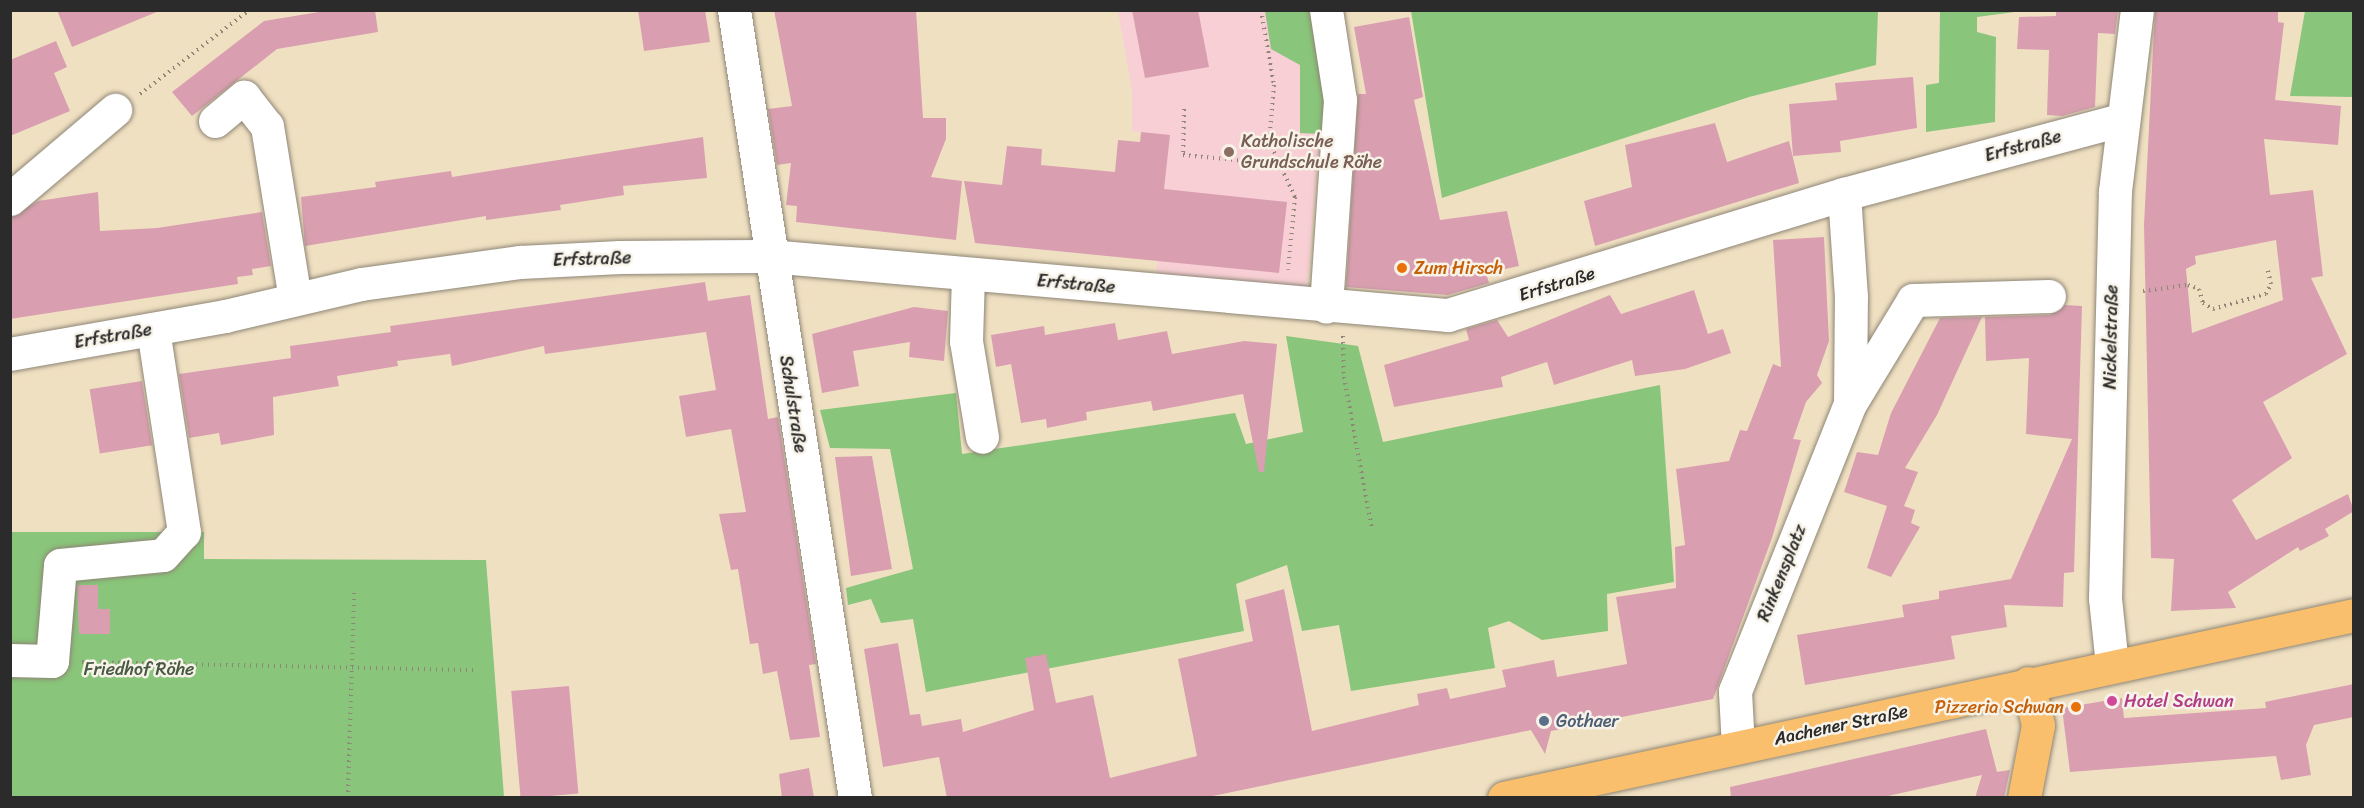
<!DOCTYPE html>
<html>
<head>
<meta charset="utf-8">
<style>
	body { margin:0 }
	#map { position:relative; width:2364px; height:808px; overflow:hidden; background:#f0e0c2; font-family:Sriracha,sans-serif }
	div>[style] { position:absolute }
	.built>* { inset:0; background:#f7cfd4 }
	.green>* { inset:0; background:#89c57a }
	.building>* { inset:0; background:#d99fb0; transform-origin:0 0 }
	.path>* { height:4px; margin-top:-2px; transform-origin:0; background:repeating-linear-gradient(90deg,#8e8676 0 1.5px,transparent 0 6px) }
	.roads { filter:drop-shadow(0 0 2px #8e8676) drop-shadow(0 0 2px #8e8676) }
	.minor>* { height:33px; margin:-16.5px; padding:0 16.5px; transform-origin:16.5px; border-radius:16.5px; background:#fff }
	.major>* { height:33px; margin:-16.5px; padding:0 16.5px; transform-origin:16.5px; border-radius:16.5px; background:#f9bf6d }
	.dots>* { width:16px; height:16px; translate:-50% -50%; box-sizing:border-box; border:3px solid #f7f3e8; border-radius:50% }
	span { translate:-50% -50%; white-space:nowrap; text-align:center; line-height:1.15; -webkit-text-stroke:5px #f7f3e8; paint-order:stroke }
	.education-label { font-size:18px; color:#785e54 }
	.left { translate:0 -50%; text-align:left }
	.street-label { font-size:18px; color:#2b2b2b }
	.food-label { font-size:18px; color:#c56008 }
	.right { translate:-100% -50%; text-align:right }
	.park-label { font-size:18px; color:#475943 }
	.hotel-label { font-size:18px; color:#b23c85 }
	.service-label { font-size:18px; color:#4e5e75 }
	.frame { position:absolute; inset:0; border:12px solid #2b2b2b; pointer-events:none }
</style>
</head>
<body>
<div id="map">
	<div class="built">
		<i style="clip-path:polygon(1118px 11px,1307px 11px,1323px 97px,1307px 289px,1156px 276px,1161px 215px,1138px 161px,1141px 132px,1132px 131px,1132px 91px)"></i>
	</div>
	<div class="green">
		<i style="clip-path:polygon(1265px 11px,1312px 11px,1325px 91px,1322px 134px,1300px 133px,1300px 65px,1271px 49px)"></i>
		<i style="clip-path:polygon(1411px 11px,1878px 11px,1876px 65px,1749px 97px,1442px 198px)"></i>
		<i style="clip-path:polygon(1940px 11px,2022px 11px,1977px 17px,1977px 32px,1996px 37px,1995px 122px,1926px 132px,1926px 85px,1939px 83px)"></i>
		<i style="clip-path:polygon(2305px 11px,2353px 11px,2353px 97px,2290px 96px)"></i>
		<i style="clip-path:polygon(1286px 336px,1358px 346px,1383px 442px,1660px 385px,1674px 582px,1607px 594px,1608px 631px,1542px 640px,1509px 621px,1488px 628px,1495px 668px,1351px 691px,1339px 625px,1302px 631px,1287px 565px,1236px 584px,1244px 631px,926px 692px,913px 619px,881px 623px,871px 599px,848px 605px,846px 588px,913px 569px,890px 449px,830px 448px,820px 410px,956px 393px,962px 454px,1235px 413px,1246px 444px,1303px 432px)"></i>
		<i style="clip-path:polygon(11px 532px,204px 532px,204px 559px,486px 560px,504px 797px,11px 798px)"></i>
	</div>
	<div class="building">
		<i style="clip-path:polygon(57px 10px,159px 10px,159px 11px,72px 47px)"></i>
		<i style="clip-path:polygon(331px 10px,375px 10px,378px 32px,277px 49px,192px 116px,172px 92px,264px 21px)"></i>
		<i style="clip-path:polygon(638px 10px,705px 10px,710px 42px,644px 51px)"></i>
		<i style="clip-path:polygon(774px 10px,916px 10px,923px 118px,946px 118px,946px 139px,931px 177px,962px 181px,956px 240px,796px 222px,797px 206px,786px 205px,791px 163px,777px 165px,768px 109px,792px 106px)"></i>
		<i style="clip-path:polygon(1132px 10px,1198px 10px,1209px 67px,1145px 78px)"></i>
		<i style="clip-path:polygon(2056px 10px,2118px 10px,2115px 34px,2098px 33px,2095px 107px,2062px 116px,2047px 115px,2049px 50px,2017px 49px,2019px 17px,2056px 16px)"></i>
		<i style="clip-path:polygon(evenodd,2155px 10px,2278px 10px,2278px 22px,2284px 23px,2275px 100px,2341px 106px,2338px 145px,2264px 139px,2270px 195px,2313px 190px,2323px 276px,2311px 278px,2347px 354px,2263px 402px,2292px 458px,2232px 500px,2256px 540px,2348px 494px,2354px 511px,2325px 529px,2329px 536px,2300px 551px,2298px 547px,2228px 592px,2236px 608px,2171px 611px,2174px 559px,2151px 558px,2144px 225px,2155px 10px,2276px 240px,2283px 300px,2192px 333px,2186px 269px,2196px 264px,2195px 256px,2276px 240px)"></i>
		<i style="clip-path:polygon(1409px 17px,1423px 97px,1414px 100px,1440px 220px,1507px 211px,1519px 266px,1486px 273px,1489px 283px,1448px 295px,1346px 287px,1358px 94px,1366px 94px,1354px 27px)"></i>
		<i style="clip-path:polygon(56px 41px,67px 67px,54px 73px,70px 111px,10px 136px,10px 60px)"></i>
		<i style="clip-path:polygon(1913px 77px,1917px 128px,1840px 141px,1841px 152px,1793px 156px,1789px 104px,1837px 100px,1835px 83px)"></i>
		<i style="clip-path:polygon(1715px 123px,1727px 162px,1789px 141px,1799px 183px,1595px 246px,1584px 201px,1632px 187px,1625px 145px)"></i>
		<i style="clip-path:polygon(1141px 132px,1170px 135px,1164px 189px,1287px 202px,1279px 273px,975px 243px,964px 181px,1002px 185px,1007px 146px,1042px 149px,1041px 165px,1115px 172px,1118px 140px,1140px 142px)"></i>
		<i style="clip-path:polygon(703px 137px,707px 178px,623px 186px,624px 195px,560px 205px,561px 210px,486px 220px,486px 216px,305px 246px,301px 197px,376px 187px,375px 182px,451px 171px,452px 177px)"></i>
		<i style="clip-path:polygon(98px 192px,100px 231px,157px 228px,262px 212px,271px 266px,252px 269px,253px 275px,237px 277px,238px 284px,10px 319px,10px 217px,38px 201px)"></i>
		<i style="clip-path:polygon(1824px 237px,1829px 341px,1817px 375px,1822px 383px,1806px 402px,1793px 439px,1801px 440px,1772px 538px,1713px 699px,1551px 731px,1545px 754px,1531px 730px,1203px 798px,947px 798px,939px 757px,883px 767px,864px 649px,898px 643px,910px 715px,920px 714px,922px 726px,961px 719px,963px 732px,1034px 710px,1025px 658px,1046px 654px,1056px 703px,1093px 695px,1110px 778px,1197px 756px,1178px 659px,1253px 641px,1245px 600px,1284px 589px,1312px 731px,1419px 705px,1417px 694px,1447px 688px,1450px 699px,1506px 687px,1502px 670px,1554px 660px,1557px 677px,1627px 664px,1616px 597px,1676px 588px,1675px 547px,1685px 545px,1676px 469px,1729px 461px,1740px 430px,1747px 431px,1773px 364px,1781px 367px,1773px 240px)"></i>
		<i style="clip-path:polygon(705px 282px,708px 301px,750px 295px,768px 419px,778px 417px,816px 664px,809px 665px,820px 737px,790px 740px,777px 671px,763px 674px,758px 643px,750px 644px,738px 569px,731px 570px,719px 514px,746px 512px,731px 429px,686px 437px,679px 396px,716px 390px,706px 332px,545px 354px,544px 346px,452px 366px,450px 354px,397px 361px,398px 366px,337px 376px,339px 386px,273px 397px,274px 435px,221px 445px,219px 433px,189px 438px,179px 374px,291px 358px,290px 346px,391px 332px,390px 326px)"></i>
		<i style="clip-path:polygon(1694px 290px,1708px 334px,1723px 329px,1731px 353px,1685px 369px,1635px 376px,1632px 360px,1554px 385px,1547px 362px,1501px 377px,1503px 387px,1394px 407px,1384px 365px,1469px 340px,1466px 329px,1497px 320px,1508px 337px,1610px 295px,1621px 314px)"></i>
		<i style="clip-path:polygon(2065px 305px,2082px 306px,2074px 572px,2064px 573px,2063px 607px,2004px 605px,2007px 627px,1951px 636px,1955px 659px,1805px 685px,1797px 635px,1904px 617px,1902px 605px,1939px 599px,1939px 591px,2011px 579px,2072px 439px,2026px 434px,2029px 358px,1986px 361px,1985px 317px,2050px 315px)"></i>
		<i style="clip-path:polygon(914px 307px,948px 311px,944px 361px,909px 357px,910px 342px,853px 351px,859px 386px,822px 393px,812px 334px)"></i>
		<i style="clip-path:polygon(1982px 317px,1937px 415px,1905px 468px,1918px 472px,1904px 506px,1915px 510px,1911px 523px,1920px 527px,1891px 577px,1867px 568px,1887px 506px,1844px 492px,1857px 452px,1878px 455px,1891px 413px,1940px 318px)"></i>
		<i style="clip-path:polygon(1115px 323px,1118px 340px,1167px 331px,1172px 354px,1244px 341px,1277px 344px,1264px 472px,1259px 472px,1243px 394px,1153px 411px,1151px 401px,1086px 412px,1087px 420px,1047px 428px,1046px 419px,1021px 423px,1011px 364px,996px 367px,991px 335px,1044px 326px,1045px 335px)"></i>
		<i style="left:142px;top:381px;width:65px;height:53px;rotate:81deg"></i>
		<i style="clip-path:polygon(872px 456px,892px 569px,851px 576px,835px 457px)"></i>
		<i style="clip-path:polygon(77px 585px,98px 585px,98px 609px,110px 609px,110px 634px,79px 634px)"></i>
		<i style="clip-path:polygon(2354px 684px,2354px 717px,2314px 725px,2306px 745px,2311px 775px,2281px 780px,2276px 756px,2070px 772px,2062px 708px,2122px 698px,2124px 718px,2266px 708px,2265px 702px)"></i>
		<i style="left:569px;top:686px;width:108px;height:58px;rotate:85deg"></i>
		<i style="clip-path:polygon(1986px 729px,1997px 772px,1989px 773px,2010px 770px,2004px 798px,1975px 798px,1982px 775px,1879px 798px,1731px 798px,1730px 787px)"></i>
		<i style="clip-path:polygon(809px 768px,814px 798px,782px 798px,779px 774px)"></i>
	</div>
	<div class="path">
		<i style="left:1261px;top:10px;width:76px;rotate:80.2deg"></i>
		<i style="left:1274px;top:85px;width:56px;rotate:95.1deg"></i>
		<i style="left:1269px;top:141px;width:62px;rotate:65.1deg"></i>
		<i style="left:1295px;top:197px;width:73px;rotate:95.5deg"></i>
		<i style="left:140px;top:94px;width:138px;rotate:-37.6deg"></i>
		<i style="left:1184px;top:109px;width:46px;rotate:91.2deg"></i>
		<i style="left:1183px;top:155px;width:96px;rotate:5.4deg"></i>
		<i style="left:2143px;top:291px;width:45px;rotate:-7.6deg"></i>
		<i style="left:2188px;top:285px;width:12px;rotate:20deg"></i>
		<i style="left:2199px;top:289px;width:15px;rotate:74deg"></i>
		<i style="left:2203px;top:303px;width:12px;rotate:31deg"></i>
		<i style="left:2213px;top:309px;width:55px;rotate:-15.8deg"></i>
		<i style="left:2266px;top:294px;width:11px;rotate:-63deg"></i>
		<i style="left:2271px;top:284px;width:17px;rotate:-103deg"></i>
		<i style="left:1343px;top:336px;width:41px;rotate:88.6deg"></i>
		<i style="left:1344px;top:377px;width:155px;rotate:79.6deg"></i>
		<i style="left:82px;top:662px;width:396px;rotate:1.2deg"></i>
		<i style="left:348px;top:798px;width:208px;rotate:-88.3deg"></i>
	</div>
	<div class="roads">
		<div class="minor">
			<i style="left:734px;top:10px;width:797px;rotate:81.27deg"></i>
			<i style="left:1326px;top:10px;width:91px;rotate:81.2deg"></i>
			<i style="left:1340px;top:100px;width:207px;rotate:93.9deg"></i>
			<i style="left:215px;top:121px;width:38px;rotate:-40deg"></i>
			<i style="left:244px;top:97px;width:37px;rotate:52deg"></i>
			<i style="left:267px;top:126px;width:174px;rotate:80.8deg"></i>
			<i style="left:10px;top:199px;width:138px;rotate:-40.3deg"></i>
			<i style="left:968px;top:274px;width:67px;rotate:91.7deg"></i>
			<i style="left:966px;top:341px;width:97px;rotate:80.5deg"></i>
			<i style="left:10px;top:354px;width:218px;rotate:-10deg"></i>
			<i style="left:225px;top:316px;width:140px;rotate:-13.2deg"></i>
			<i style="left:361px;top:284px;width:161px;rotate:-7.9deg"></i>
			<i style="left:520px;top:262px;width:100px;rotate:-2.9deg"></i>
			<i style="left:620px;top:257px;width:149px;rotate:-0.4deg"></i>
			<i style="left:769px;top:256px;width:682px;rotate:4.97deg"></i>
			<i style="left:1448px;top:315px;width:414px;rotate:-17deg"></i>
			<i style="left:1844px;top:194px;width:289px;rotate:-15deg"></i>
			<i style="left:1851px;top:402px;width:119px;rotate:-58.7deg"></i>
			<i style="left:1913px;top:300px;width:136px;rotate:-1.7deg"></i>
			<i style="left:10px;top:660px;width:42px;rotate:1.4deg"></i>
			<i style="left:52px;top:661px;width:96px;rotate:-85.2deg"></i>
			<i style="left:60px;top:565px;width:103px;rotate:-5.5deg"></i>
			<i style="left:163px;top:555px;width:31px;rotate:-48deg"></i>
			<i style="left:184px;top:532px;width:205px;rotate:-98.7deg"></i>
			<i style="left:2112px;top:665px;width:67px;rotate:-96deg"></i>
			<i style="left:2105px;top:598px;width:407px;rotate:-88.6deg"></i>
			<i style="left:2115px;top:191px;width:182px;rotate:-83.1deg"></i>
			<i style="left:1738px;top:747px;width:56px;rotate:-93.1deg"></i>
			<i style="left:1735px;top:691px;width:310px;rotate:-68.2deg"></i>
			<i style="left:1850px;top:403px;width:106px;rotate:-89.5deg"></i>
			<i style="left:1851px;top:297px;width:103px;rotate:-93.9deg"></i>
		</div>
		<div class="major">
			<i style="left:1504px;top:798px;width:869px;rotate:-12.15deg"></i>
			<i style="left:2024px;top:798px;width:74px;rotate:-79.1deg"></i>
			<i style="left:2038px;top:725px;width:43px;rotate:-103.4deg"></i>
		</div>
	</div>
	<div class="dots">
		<i style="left:1229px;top:152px;background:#8d6e63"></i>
		<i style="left:1402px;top:268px;background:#e8710a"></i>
		<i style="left:2112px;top:701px;background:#d1479c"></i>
		<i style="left:2076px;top:707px;background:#e8710a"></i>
		<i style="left:1544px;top:721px;background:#5c6f8a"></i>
	</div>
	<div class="education-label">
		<span class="left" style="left:1241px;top:152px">Katholische<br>Grundschule Röhe</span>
	</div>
	<div class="street-label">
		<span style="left:2023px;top:146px;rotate:-15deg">Erfstraße</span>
		<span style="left:592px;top:259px;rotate:-2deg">Erfstraße</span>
		<span style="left:1076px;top:284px;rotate:5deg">Erfstraße</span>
		<span style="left:1557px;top:284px;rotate:-17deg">Erfstraße</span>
		<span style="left:113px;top:336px;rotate:-10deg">Erfstraße</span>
		<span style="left:2111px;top:337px;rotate:-89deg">Nickelstraße</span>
		<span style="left:793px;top:404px;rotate:81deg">Schulstraße</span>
		<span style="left:1782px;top:573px;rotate:-68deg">Rinkensplatz</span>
		<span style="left:1841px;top:725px;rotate:-12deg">Aachener Straße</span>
	</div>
	<div class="food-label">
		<span class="left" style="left:1414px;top:268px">Zum Hirsch</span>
		<span class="right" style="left:2064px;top:707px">Pizzeria Schwan</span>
	</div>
	<div class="park-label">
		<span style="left:139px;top:669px">Friedhof Röhe</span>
	</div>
	<div class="hotel-label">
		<span class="left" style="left:2124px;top:701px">Hotel Schwan</span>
	</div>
	<div class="service-label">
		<span class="left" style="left:1556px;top:721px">Gothaer</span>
	</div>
	<div class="frame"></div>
</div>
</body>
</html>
